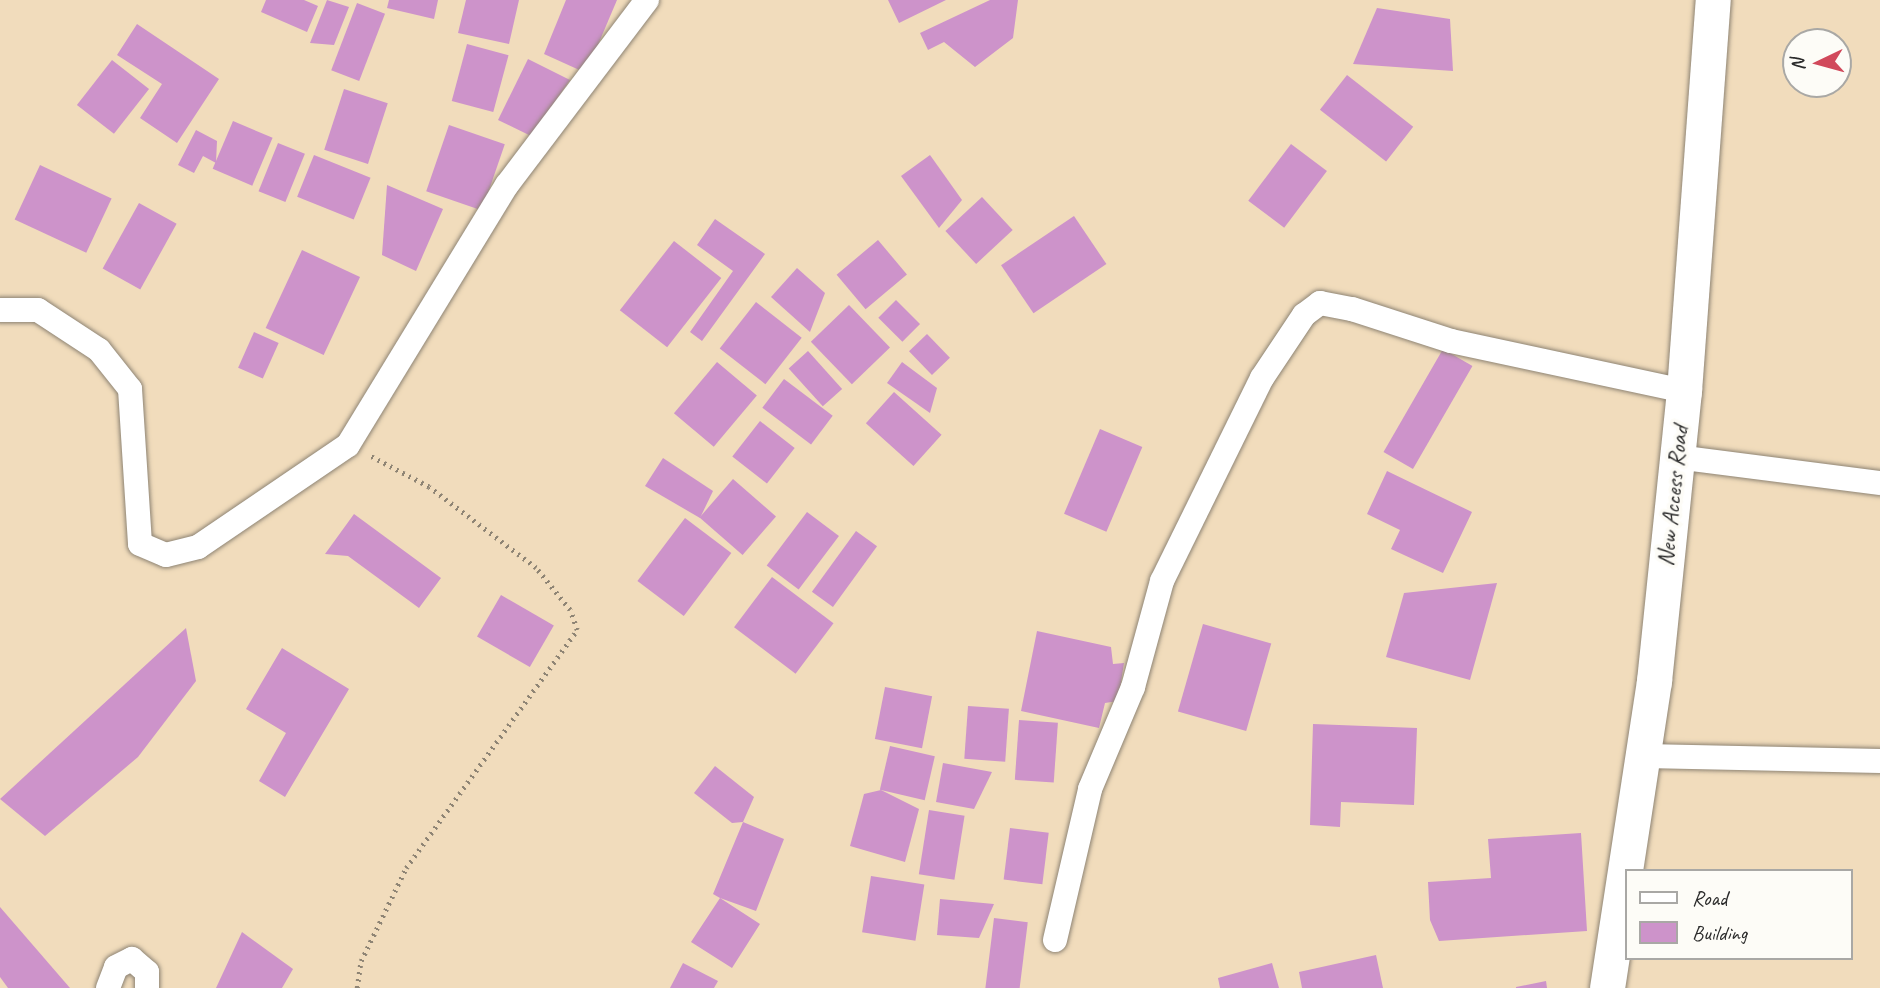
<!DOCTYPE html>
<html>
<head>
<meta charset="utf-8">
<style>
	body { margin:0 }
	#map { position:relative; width:1880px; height:988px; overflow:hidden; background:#f1dcbc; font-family:Caveat,sans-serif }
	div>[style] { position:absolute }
	.building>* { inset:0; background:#cd93ca; transform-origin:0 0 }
	.path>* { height:4.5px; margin-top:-2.25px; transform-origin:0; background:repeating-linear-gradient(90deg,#8e8474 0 2px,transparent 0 7px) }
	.roads { filter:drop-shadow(0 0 2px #8e8474) drop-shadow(0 0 2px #8e8474) }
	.street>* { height:24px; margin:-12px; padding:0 12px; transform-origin:12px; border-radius:12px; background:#fff }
	.secondary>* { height:35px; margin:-17.5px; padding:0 17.5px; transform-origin:17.5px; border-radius:17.5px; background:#fff }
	span { translate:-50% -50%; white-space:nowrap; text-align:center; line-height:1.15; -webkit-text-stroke:7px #fdfcf7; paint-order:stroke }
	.street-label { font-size:24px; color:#2b2b2b }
	.legend { position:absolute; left:1625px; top:869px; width:228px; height:91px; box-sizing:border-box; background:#fdfcf7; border:2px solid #a9a8a5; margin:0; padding:9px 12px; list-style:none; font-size:21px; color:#2b2b2b }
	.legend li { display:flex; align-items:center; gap:14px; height:35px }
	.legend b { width:35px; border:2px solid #a9a8a5 }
	.north { position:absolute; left:1782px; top:28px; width:70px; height:70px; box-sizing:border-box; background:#fdfcf7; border:2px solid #a9a8a5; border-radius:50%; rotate:265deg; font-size:19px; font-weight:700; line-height:28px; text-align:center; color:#2b2b2b }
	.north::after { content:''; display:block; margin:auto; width:24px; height:32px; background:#d1495b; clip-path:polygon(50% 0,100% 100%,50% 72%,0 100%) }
</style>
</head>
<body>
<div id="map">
	<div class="building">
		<i style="clip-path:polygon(266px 0,304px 0,318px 6px,307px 32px,261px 12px)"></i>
		<i style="clip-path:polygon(327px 0,349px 7px,334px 45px,310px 43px)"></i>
		<i style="clip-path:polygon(389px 0,438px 0,434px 19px,387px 8px)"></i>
		<i style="clip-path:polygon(466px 0,519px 0,509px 44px,458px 33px)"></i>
		<i style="clip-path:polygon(566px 0,617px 0,586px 73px,544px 54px)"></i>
		<i style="clip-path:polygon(888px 0,946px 0,899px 23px)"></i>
		<i style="clip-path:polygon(990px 0,1018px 0,1013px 38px,975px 67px,944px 42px,928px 50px,920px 33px)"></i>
		<i style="left:357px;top:3px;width:30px;height:72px;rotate:21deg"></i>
		<i style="clip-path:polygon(1377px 8px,1450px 19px,1453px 71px,1353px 64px)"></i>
		<i style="clip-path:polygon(137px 24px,219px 79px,177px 143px,140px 118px,162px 84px,117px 55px)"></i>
		<i style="left:467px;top:44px;width:43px;height:59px;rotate:15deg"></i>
		<i style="clip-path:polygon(528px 59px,570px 80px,531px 136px,498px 120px)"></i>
		<i style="left:112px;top:60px;width:47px;height:57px;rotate:38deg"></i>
		<i style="left:1347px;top:75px;width:84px;height:44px;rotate:38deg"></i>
		<i style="left:344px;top:89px;width:46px;height:64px;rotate:18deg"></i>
		<i style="left:233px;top:121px;width:43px;height:52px;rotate:23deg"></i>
		<i style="left:449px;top:125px;width:59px;height:70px;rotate:19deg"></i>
		<i style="clip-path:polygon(196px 130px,217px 141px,216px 163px,203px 156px,194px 173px,178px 165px)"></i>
		<i style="left:278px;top:143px;width:29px;height:52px;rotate:22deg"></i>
		<i style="left:1291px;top:144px;width:45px;height:71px;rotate:37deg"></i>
		<i style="left:314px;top:155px;width:61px;height:45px;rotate:22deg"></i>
		<i style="clip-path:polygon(930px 155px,962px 200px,939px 228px,901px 176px)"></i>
		<i style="left:40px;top:165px;width:79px;height:60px;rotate:25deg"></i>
		<i style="clip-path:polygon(387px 185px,443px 209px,416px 271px,382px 255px)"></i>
		<i style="left:982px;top:197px;width:45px;height:50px;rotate:47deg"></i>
		<i style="left:139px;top:203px;width:43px;height:75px;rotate:29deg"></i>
		<i style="left:1074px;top:216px;width:58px;height:88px;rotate:56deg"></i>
		<i style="clip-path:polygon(715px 219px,765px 254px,702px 341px,690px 332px,733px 271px,697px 245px)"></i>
		<i style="left:878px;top:240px;width:45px;height:54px;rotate:50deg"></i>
		<i style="left:674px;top:241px;width:60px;height:88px;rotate:38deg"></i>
		<i style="left:302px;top:250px;width:64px;height:86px;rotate:25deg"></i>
		<i style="clip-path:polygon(797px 268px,825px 293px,810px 332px,771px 297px)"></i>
		<i style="left:896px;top:300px;width:34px;height:25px;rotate:45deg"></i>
		<i style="left:756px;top:302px;width:58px;height:59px;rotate:38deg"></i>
		<i style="left:849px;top:305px;width:59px;height:53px;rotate:46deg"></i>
		<i style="left:254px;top:332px;width:27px;height:39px;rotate:24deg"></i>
		<i style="left:927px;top:334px;width:33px;height:25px;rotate:46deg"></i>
		<i style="left:1443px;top:349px;width:34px;height:119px;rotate:30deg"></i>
		<i style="left:808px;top:351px;width:51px;height:26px;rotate:48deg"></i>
		<i style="left:717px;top:362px;width:52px;height:67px;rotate:40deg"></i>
		<i style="clip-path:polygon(902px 362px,937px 388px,930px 413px,887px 383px)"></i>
		<i style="left:784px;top:379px;width:61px;height:36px;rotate:37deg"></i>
		<i style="left:894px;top:392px;width:64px;height:42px;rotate:42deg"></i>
		<i style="left:760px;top:421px;width:44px;height:45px;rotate:38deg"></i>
		<i style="left:1100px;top:429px;width:46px;height:92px;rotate:23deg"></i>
		<i style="clip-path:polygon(663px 458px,713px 491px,700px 518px,645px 486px)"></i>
		<i style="clip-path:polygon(1387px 471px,1472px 512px,1443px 573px,1391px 549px,1400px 530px,1367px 514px)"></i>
		<i style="left:733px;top:479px;width:57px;height:51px;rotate:41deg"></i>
		<i style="left:807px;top:512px;width:40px;height:67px;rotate:37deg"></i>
		<i style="clip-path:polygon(354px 514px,441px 578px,419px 608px,348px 556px,325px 554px)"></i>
		<i style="left:685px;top:518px;width:58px;height:79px;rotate:37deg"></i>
		<i style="left:856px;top:531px;width:26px;height:75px;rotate:36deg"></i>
		<i style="left:772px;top:577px;width:77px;height:63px;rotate:37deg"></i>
		<i style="clip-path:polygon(1497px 583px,1470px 680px,1386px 657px,1404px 593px)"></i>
		<i style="left:501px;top:595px;width:61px;height:48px;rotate:30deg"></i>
		<i style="left:1203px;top:624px;width:71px;height:91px;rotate:16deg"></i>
		<i style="clip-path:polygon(186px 628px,196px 681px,138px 757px,45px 836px,0 799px)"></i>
		<i style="clip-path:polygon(1037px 631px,1111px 647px,1113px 664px,1124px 663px,1118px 701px,1105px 703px,1099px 728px,1021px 711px)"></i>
		<i style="clip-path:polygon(282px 648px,349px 689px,285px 797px,259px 781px,286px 733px,246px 709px)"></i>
		<i style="left:885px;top:687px;width:48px;height:53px;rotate:11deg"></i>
		<i style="left:968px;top:706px;width:41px;height:53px;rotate:4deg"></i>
		<i style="left:1019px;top:720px;width:39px;height:60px;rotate:4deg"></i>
		<i style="clip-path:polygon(1313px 724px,1417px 728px,1414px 805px,1341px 802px,1340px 827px,1310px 825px)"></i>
		<i style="left:890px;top:746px;width:46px;height:45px;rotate:13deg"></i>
		<i style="clip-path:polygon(943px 763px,992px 772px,974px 809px,936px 802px)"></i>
		<i style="clip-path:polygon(715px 766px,754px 797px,743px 822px,732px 823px,694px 793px)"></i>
		<i style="clip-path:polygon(881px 790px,919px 809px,905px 862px,850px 846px,864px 794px)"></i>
		<i style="left:929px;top:810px;width:36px;height:65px;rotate:9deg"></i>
		<i style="clip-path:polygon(743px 822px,784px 839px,756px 911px,720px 898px,760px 924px,732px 968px,691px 942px,720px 898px,713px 894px)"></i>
		<i style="left:1010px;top:828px;width:39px;height:52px;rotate:7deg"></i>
		<i style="clip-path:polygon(1581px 833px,1587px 931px,1439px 941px,1430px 920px,1428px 882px,1491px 878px,1488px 839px)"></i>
		<i style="left:871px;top:876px;width:54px;height:57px;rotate:9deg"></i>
		<i style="clip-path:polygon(940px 899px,994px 904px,979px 938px,937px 935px)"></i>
		<i style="clip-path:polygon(0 907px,70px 988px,8px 988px,0 977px)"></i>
		<i style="left:994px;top:918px;width:34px;height:71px;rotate:7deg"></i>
		<i style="clip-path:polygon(242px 932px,293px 969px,282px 988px,216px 988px)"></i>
		<i style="clip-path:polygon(1376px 955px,1383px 988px,1302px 988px,1299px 972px)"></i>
		<i style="clip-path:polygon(683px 963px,718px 981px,714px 988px,670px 988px)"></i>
		<i style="clip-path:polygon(1272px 963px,1279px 988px,1220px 988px,1218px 978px)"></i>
		<i style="clip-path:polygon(1546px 981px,1547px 988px,1516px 988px,1516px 987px)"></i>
	</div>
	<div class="path">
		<i style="left:357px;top:988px;width:27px;rotate:-82deg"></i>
		<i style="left:361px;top:961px;width:103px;rotate:-64.2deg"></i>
		<i style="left:406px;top:868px;width:293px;rotate:-54.3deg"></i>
		<i style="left:577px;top:630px;width:21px;rotate:-109deg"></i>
		<i style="left:570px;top:610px;width:54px;rotate:-129deg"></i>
		<i style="left:536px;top:568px;width:134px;rotate:-142.9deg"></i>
		<i style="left:429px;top:487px;width:67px;rotate:-152.3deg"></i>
	</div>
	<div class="roads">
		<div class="street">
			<i style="left:0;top:310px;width:38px"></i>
			<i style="left:38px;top:310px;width:73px;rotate:33.3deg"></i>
			<i style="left:99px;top:350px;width:50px;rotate:51.5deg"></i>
			<i style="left:130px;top:389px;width:155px;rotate:86.3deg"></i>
			<i style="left:140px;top:544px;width:28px;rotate:23deg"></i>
			<i style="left:166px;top:555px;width:33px;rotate:-14deg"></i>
			<i style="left:198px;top:547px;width:181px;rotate:-34.2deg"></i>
			<i style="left:348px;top:445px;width:305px;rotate:-58.6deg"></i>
			<i style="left:507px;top:185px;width:232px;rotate:-52.9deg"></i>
			<i style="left:1677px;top:457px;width:205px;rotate:7.3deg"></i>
			<i style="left:1645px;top:756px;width:235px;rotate:1.2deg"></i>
			<i style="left:1055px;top:940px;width:155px;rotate:-76.9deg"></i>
			<i style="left:1090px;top:789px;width:111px;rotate:-67.1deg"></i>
			<i style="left:1133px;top:687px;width:110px;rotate:-74.7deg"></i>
			<i style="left:1162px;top:581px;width:226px;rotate:-63.8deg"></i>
			<i style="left:1262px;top:378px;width:76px;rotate:-56.3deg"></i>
			<i style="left:1304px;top:315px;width:20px;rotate:-37deg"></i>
			<i style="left:1320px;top:303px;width:33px;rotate:11deg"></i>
			<i style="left:1352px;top:309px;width:104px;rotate:17.9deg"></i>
			<i style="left:1451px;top:341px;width:238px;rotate:12.1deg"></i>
			<i style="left:108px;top:988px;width:22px;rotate:-69deg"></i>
			<i style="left:116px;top:967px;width:18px;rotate:-27deg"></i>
			<i style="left:132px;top:959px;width:20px;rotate:41deg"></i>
			<i style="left:147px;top:972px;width:16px;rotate:90deg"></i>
		</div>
		<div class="secondary">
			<i style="left:1607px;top:988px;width:311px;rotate:-81.3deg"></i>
			<i style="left:1654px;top:681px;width:292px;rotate:-84.1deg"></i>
			<i style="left:1684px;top:391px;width:392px;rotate:-85.8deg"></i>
		</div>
	</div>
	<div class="street-label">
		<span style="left:1673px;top:496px;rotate:-84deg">New Access Road</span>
	</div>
	<ul class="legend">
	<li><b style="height:9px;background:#fff"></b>Road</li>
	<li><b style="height:19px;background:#cd93ca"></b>Building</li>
	</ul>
	<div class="north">N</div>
</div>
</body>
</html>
